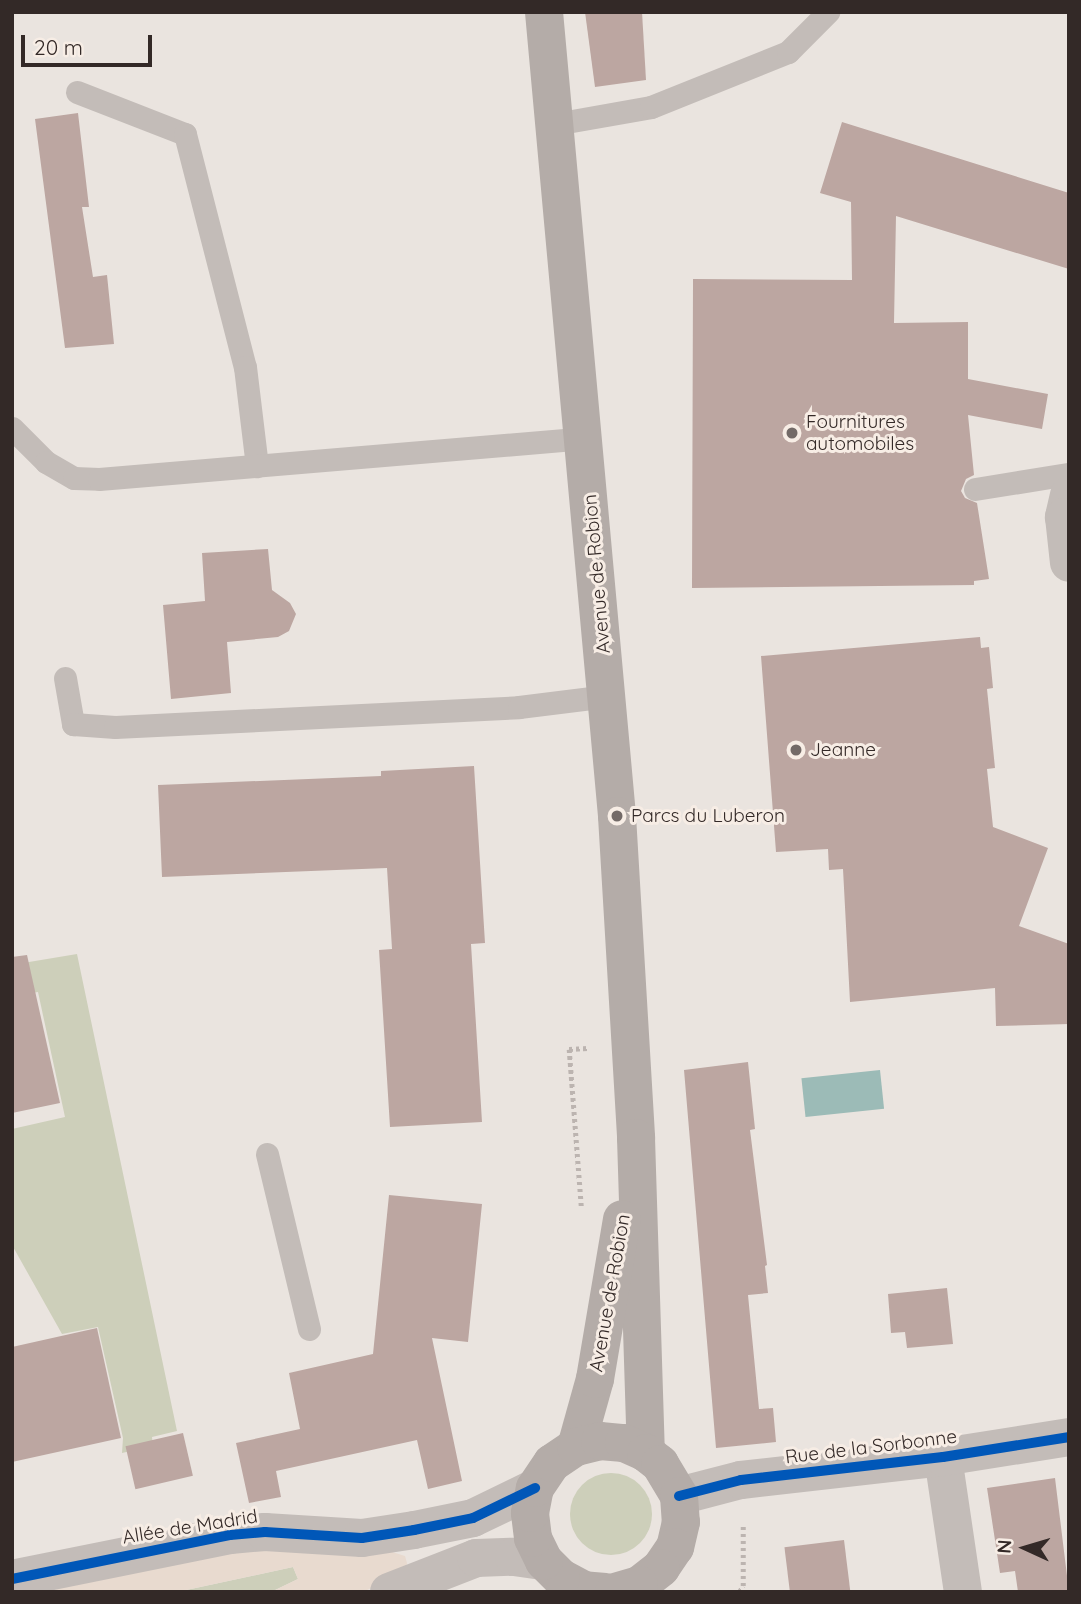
<!DOCTYPE html>
<html>
<head>
<meta charset="utf-8">
<style>
	body { margin:0 }
	#map { position:relative; width:1081px; height:1604px; overflow:hidden; background:#eae4df; font-family:Quicksand,sans-serif }
	div>[style] { position:absolute }
	.green>* { inset:0; background:#cdcfba }
	.round { border-radius:50% }
	.plaza>* { inset:0; background:#e8dacf }
	.water>* { inset:0; background:#9cbbb7; transform-origin:0 0 }
	.building>* { inset:0; background:#bca6a1; transform-origin:0 0 }
	.path>* { height:4.5px; margin-top:-2.25px; transform-origin:0; background:repeating-linear-gradient(90deg,#bcb4b0 0 3.5px,transparent 0 7px) }
	.service>* { height:23px; margin:-11.5px; padding:0 11.5px; transform-origin:11.5px; border-radius:11.5px; background:#c3bcb8 }
	.minor>* { height:38px; margin:-19px; padding:0 19px; transform-origin:19px; border-radius:19px; background:#c3bcb8 }
	.secondary>* { height:38px; margin:-19px; padding:0 19px; transform-origin:19px; border-radius:19px; background:#b4aca8 }
	.cycleway>* { height:10px; margin:-5px; padding:0 5px; transform-origin:5px; border-radius:5px; background:#0057b8 }
	.dots>* { width:19px; height:19px; translate:-50% -50%; box-sizing:border-box; border:4px solid #f7ede5; border-radius:50% }
	span { translate:-50% -50%; white-space:nowrap; text-align:center; line-height:1.15; -webkit-text-stroke:6px #f7ede5; paint-order:stroke }
	.poi-label { font-size:19px; color:#332927 }
	.left { translate:0 -50%; text-align:left }
	.street-label { font-size:19px; color:#332927 }
	.frame { position:absolute; inset:0; border:14px solid #332927; pointer-events:none }
	.north { position:absolute; left:990px; top:1513px; width:70px; height:70px; -webkit-text-stroke:5px #f7ede5; paint-order:stroke; rotate:274deg; font-size:19px; font-weight:700; line-height:28px; text-align:center; color:#332927 }
	.north::after { content:''; display:block; margin:auto; width:24px; height:32px; background:#332927; clip-path:polygon(50% 0,100% 100%,50% 72%,0 100%) }
	.scale { position:absolute; left:21px; top:35px; width:131px; height:32px; box-sizing:border-box; border:4px solid #332927; border-top:0; padding-left:9px; font-size:21px; line-height:24px; white-space:nowrap; color:#332927; -webkit-text-stroke:5px #f7ede5; paint-order:stroke }
</style>
</head>
<body>
<div id="map">
	<div class="green">
		<i style="clip-path:polygon(77px 954px,177px 1431px,152px 1437px,153px 1446px,122px 1453px,123px 1438px,98px 1327px,62px 1334px,12px 1245px,12px 1129px,65px 1117px,38px 992px,24px 994px,17px 964px)"></i>
		<i class="round" style="left:570px;top:1473px;width:82px;height:82px"></i>
		<i style="clip-path:polygon(293px 1567px,298px 1579px,271px 1592px,177px 1592px)"></i>
	</div>
	<div class="plaza">
		<i style="clip-path:polygon(224px 1547px,389px 1551px,405px 1556px,407px 1563px,406px 1571px,363px 1592px,271px 1592px,298px 1579px,293px 1567px,177px 1592px,17px 1592px)"></i>
	</div>
	<div class="water">
		<i style="left:880px;top:1070px;width:39px;height:79px;rotate:84deg"></i>
	</div>
	<div class="building">
		<i style="clip-path:polygon(585px 12px,642px 12px,646px 80px,595px 87px)"></i>
		<i style="clip-path:polygon(78px 113px,89px 207px,82px 207px,93px 277px,107px 275px,114px 344px,65px 348px,35px 119px)"></i>
		<i style="clip-path:polygon(842px 122px,1069px 193px,1069px 269px,896px 216px,894px 323px,968px 322px,968px 379px,1048px 394px,1042px 429px,968px 415px,974px 475px,966px 479px,961px 491px,965px 498px,977px 503px,989px 579px,974px 581px,974px 585px,692px 588px,693px 279px,852px 280px,851px 202px,820px 193px)"></i>
		<i style="clip-path:polygon(268px 549px,272px 590px,290px 603px,296px 614px,289px 631px,278px 637px,227px 642px,231px 693px,171px 699px,163px 605px,205px 601px,202px 553px)"></i>
		<i style="clip-path:polygon(980px 637px,981px 648px,989px 647px,993px 688px,987px 689px,995px 768px,987px 769px,993px 827px,1048px 848px,1019px 926px,1069px 944px,1069px 1024px,996px 1026px,995px 988px,850px 1002px,843px 869px,829px 870px,828px 849px,776px 852px,761px 656px)"></i>
		<i style="clip-path:polygon(474px 766px,485px 943px,471px 944px,482px 1122px,390px 1127px,379px 950px,392px 949px,387px 868px,162px 877px,158px 785px,381px 776px,381px 771px)"></i>
		<i style="clip-path:polygon(27px 955px,60px 1103px,12px 1113px,12px 957px)"></i>
		<i style="clip-path:polygon(748px 1062px,755px 1129px,750px 1130px,767px 1265px,765px 1266px,768px 1293px,748px 1295px,759px 1409px,773px 1408px,776px 1442px,716px 1448px,684px 1070px)"></i>
		<i style="clip-path:polygon(389px 1195px,482px 1204px,468px 1342px,432px 1338px,462px 1481px,428px 1489px,417px 1440px,276px 1471px,281px 1497px,249px 1503px,236px 1443px,300px 1429px,289px 1373px,373px 1354px)"></i>
		<i style="clip-path:polygon(947px 1288px,953px 1344px,907px 1348px,905px 1332px,891px 1333px,888px 1294px)"></i>
		<i style="clip-path:polygon(97px 1328px,121px 1438px,12px 1462px,12px 1347px)"></i>
		<i style="left:183px;top:1433px;width:44px;height:59px;rotate:77deg"></i>
		<i style="clip-path:polygon(1055px 1478px,1069px 1592px,1018px 1592px,1015px 1571px,1000px 1573px,987px 1488px)"></i>
		<i style="left:844px;top:1540px;width:52px;height:60px;rotate:83deg"></i>
	</div>
	<div class="path">
		<i style="left:581px;top:1206px;width:157px;rotate:-94.4deg"></i>
		<i style="left:569px;top:1049px;width:19px;rotate:-3deg"></i>
		<i style="left:739px;top:1592px;width:7px;rotate:-56deg"></i>
		<i style="left:743px;top:1586px;width:63px;rotate:-90deg"></i>
	</div>
	<div class="service">
		<i style="left:77px;top:92px;width:116px;rotate:21.3deg"></i>
		<i style="left:185px;top:134px;width:241px;rotate:75.6deg"></i>
		<i style="left:245px;top:367px;width:100px;rotate:83.1deg"></i>
		<i style="left:555px;top:124px;width:97px;rotate:-10deg"></i>
		<i style="left:651px;top:107px;width:148px;rotate:-21.9deg"></i>
		<i style="left:788px;top:52px;width:57px;rotate:-45deg"></i>
		<i style="left:12px;top:428px;width:48px;rotate:45deg"></i>
		<i style="left:46px;top:462px;width:32px;rotate:30deg"></i>
		<i style="left:74px;top:478px;width:25px;rotate:2deg"></i>
		<i style="left:99px;top:479px;width:488px;rotate:-4.8deg"></i>
		<i style="left:975px;top:489px;width:95px;rotate:-9.1deg"></i>
		<i style="left:65px;top:678px;width:47px;rotate:80.1deg"></i>
		<i style="left:73px;top:724px;width:42px;rotate:4.1deg"></i>
		<i style="left:115px;top:727px;width:404px;rotate:-2.8deg"></i>
		<i style="left:519px;top:707px;width:89px;rotate:-7.1deg"></i>
		<i style="left:267px;top:1154px;width:180px;rotate:76.5deg"></i>
	</div>
	<div class="minor">
		<i style="left:1069px;top:495px;width:23px;rotate:103deg"></i>
		<i style="left:1064px;top:517px;width:46px;rotate:83.8deg"></i>
		<i style="left:943px;top:1457px;width:136px;rotate:81.6deg"></i>
		<i style="left:679px;top:1496px;width:64px;rotate:-14.5deg"></i>
		<i style="left:741px;top:1480px;width:203px;rotate:-6.5deg"></i>
		<i style="left:943px;top:1457px;width:128px;rotate:-9deg"></i>
		<i style="left:12px;top:1579px;width:222px;rotate:-11.4deg"></i>
		<i style="left:230px;top:1535px;width:35px;rotate:-5deg"></i>
		<i style="left:265px;top:1532px;width:97px;rotate:3.5deg"></i>
		<i style="left:362px;top:1538px;width:53px;rotate:-8.7deg"></i>
		<i style="left:414px;top:1530px;width:60px;rotate:-11.5deg"></i>
		<i style="left:473px;top:1518px;width:69px;rotate:-25.8deg"></i>
		<i style="left:389px;top:1592px;width:93px;rotate:-21.3deg"></i>
		<i style="left:476px;top:1558px;width:38px;rotate:-2deg"></i>
		<i style="left:514px;top:1557px;width:30px;rotate:8deg"></i>
	</div>
	<div class="secondary">
		<i style="left:544px;top:12px;width:807px;rotate:84.81deg"></i>
		<i style="left:617px;top:816px;width:323px;rotate:86.6deg"></i>
		<i style="left:636px;top:1138px;width:315px;rotate:88.2deg"></i>
		<i style="left:576px;top:1447px;width:71px;rotate:-74.4deg"></i>
		<i style="left:595px;top:1379px;width:162px;rotate:-80.4deg"></i>
		<i style="left:605px;top:1592px;width:21px;rotate:-175deg"></i>
		<i style="left:584px;top:1590px;width:26px;rotate:-152deg"></i>
		<i style="left:561px;top:1578px;width:24px;rotate:-135deg"></i>
		<i style="left:544px;top:1561px;width:25px;rotate:-116deg"></i>
		<i style="left:533px;top:1538px;width:25px;rotate:-97deg"></i>
		<i style="left:530px;top:1513px;width:25px;rotate:-79deg"></i>
		<i style="left:535px;top:1488px;width:30px;rotate:-56deg"></i>
		<i style="left:552px;top:1463px;width:29px;rotate:-34deg"></i>
		<i style="left:576px;top:1447px;width:25px;rotate:-14deg"></i>
		<i style="left:600px;top:1441px;width:24px;rotate:5deg"></i>
		<i style="left:624px;top:1443px;width:24px;rotate:24deg"></i>
		<i style="left:646px;top:1453px;width:18px;rotate:38deg"></i>
		<i style="left:660px;top:1464px;width:37px;rotate:59deg"></i>
		<i style="left:679px;top:1496px;width:26px;rotate:86deg"></i>
		<i style="left:681px;top:1522px;width:26px;rotate:103deg"></i>
		<i style="left:675px;top:1547px;width:25px;rotate:124deg"></i>
		<i style="left:661px;top:1568px;width:28px;rotate:142deg"></i>
		<i style="left:639px;top:1585px;width:26px;rotate:164deg"></i>
	</div>
	<div class="cycleway">
		<i style="left:679px;top:1496px;width:64px;rotate:-14.5deg"></i>
		<i style="left:741px;top:1480px;width:203px;rotate:-6.5deg"></i>
		<i style="left:943px;top:1457px;width:128px;rotate:-9deg"></i>
		<i style="left:12px;top:1579px;width:222px;rotate:-11.4deg"></i>
		<i style="left:230px;top:1535px;width:35px;rotate:-5deg"></i>
		<i style="left:265px;top:1532px;width:97px;rotate:3.5deg"></i>
		<i style="left:362px;top:1538px;width:53px;rotate:-8.7deg"></i>
		<i style="left:414px;top:1530px;width:60px;rotate:-11.5deg"></i>
		<i style="left:473px;top:1518px;width:69px;rotate:-25.8deg"></i>
	</div>
	<div class="dots">
		<i style="left:792px;top:433px;background:#736a67"></i>
		<i style="left:796px;top:750px;background:#736a67"></i>
		<i style="left:617px;top:816px;background:#736a67"></i>
	</div>
	<div class="poi-label">
		<span class="left" style="left:806px;top:433px">Fournitures<br>automobiles</span>
		<span class="left" style="left:810px;top:750px">Jeanne</span>
		<span class="left" style="left:631px;top:816px">Parcs du Luberon</span>
	</div>
	<div class="street-label">
		<span style="left:597px;top:574px;rotate:-95deg">Avenue de Robion</span>
		<span style="left:610px;top:1293px;rotate:-80deg">Avenue de Robion</span>
		<span style="left:871px;top:1447px;rotate:-7deg">Rue de la Sorbonne</span>
		<span style="left:190px;top:1527px;rotate:-9deg">Allée de Madrid</span>
	</div>
	<div class="frame"></div>
	<div class="north">N</div>
	<div class="scale">20 m</div>
</div>
</body>
</html>
